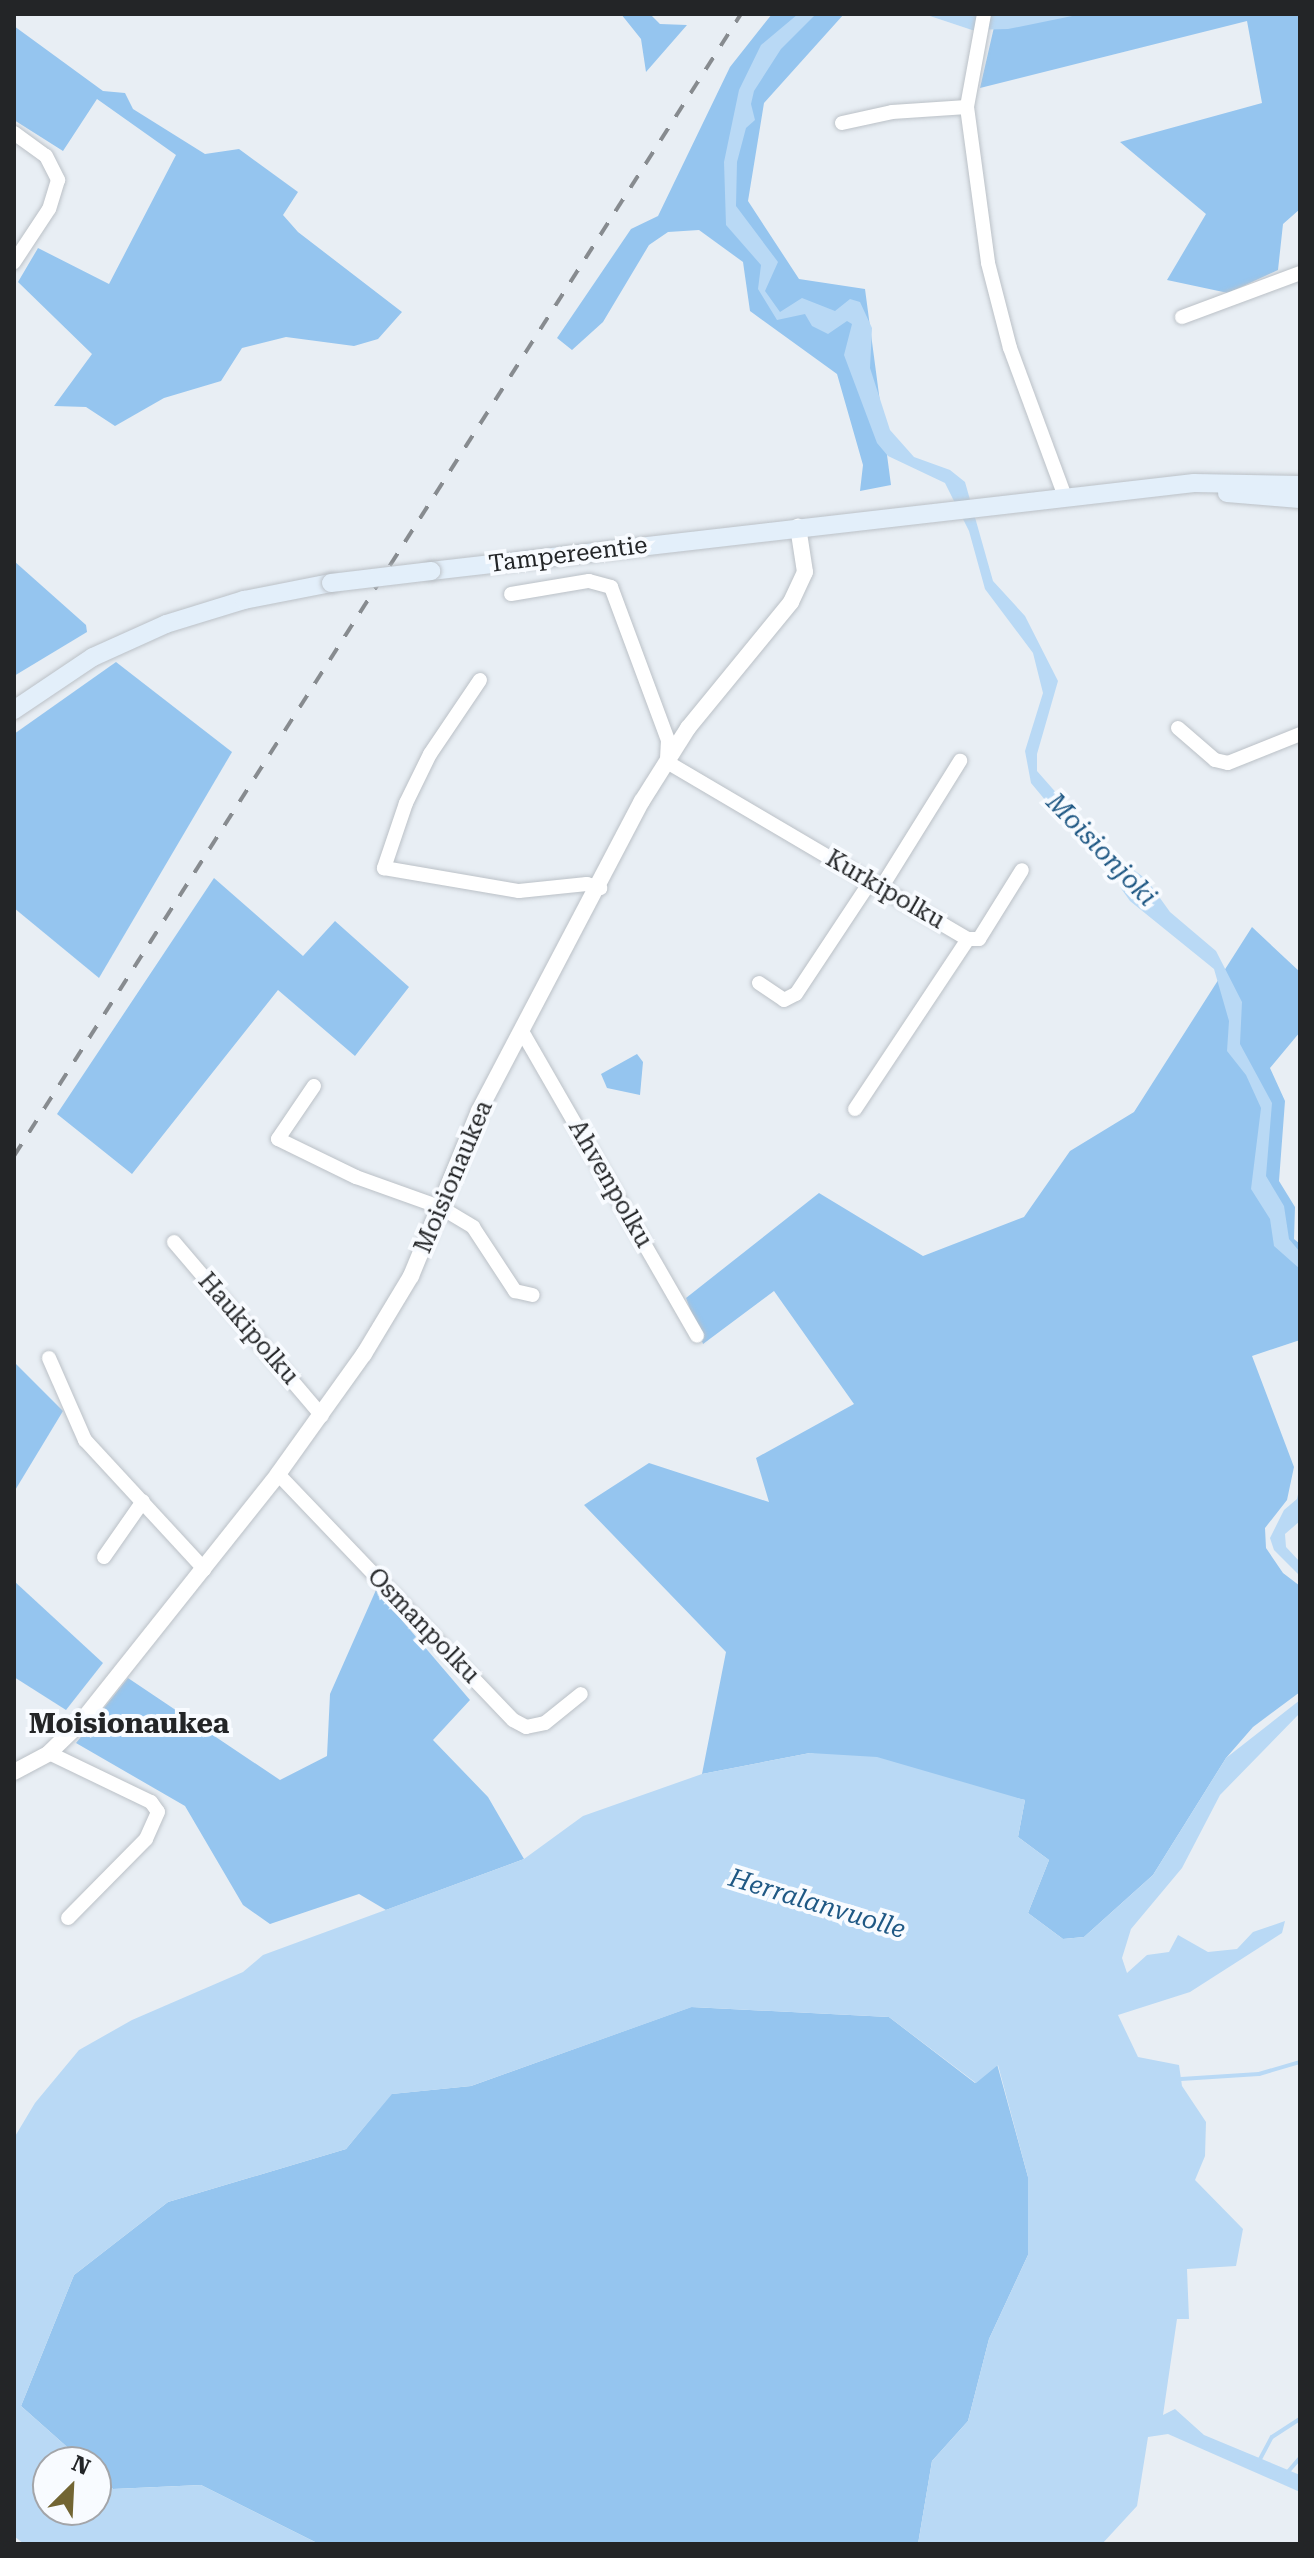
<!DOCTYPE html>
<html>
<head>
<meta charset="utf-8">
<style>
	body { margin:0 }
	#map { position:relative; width:1314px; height:2558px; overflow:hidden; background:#e8eef4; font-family:"Roboto Serif",serif }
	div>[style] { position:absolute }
	.green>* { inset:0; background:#95c5ef }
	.water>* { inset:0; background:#b9d9f5 }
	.stream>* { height:4px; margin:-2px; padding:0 2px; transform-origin:2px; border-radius:2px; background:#b9d9f5 }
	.roads { filter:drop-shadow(0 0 2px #bbc1c7) drop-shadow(0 0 2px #bbc1c7) }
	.minor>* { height:14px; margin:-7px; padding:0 7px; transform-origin:7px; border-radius:7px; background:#fff }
	.tertiary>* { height:16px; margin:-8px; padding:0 8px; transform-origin:8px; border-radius:8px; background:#fff }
	.secondary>* { height:18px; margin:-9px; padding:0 9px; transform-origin:9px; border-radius:9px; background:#e3effa }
	.rail>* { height:4px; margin-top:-2px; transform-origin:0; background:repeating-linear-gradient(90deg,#878b8f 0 14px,transparent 0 28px) }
	.bridges { filter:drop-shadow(0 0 2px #bbc1c7) drop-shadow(0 0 2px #bbc1c7) }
	.secondary-bridge>* { height:18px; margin:-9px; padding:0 9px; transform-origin:9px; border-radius:9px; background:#e3effa }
	span { translate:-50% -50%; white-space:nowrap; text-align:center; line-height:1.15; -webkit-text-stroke:8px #f8fbff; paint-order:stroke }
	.street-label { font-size:24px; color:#232527 }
	.water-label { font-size:26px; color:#1f5884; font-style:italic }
	.quarter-label { font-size:28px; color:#232527; font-weight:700 }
	.frame { position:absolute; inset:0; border:16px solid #232527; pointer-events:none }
	.north { position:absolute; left:32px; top:2446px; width:80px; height:80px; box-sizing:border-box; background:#f8fbff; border:2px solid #a3a5a9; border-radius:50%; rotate:24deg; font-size:22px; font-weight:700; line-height:32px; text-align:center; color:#232527 }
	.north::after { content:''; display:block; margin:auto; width:28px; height:36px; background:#726533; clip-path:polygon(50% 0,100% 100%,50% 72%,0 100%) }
</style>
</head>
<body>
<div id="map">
	<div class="green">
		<i style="clip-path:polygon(621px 14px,650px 14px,660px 24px,687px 25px,646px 72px,641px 39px)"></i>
		<i style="clip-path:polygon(772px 14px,844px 14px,764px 103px,748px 201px,799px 279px,865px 289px,891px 485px,860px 491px,863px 465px,837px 374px,750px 311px,743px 262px,699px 230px,668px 232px,649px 245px,603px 322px,572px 350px,557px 338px,631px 229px,658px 216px,730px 67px)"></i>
		<i style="clip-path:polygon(997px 14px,1300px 14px,1300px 209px,1283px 224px,1278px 270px,1228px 293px,1167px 280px,1206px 214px,1120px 142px,1262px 103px,1247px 21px,980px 88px)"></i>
		<i style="clip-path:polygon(14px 26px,103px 91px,125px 93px,133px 109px,205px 154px,239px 149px,298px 192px,283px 215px,298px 232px,402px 312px,378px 339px,354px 346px,286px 337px,242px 348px,221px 381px,164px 398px,115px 426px,86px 407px,54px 406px,92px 354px,18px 282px,38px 248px,109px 284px,176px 155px,97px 99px,63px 151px,14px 120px)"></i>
		<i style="clip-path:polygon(14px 561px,86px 625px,87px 632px,14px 676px)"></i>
		<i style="clip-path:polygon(116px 662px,232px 752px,99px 978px,14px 908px,14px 734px)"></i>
		<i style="clip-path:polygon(214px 878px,303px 956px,335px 921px,409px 987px,355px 1056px,278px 990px,132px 1174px,57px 1114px)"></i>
		<i style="clip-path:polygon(1252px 927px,1300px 972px,1300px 1032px,1270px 1068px,1285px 1101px,1279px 1181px,1295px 1207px,1294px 1239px,1300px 1244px,1300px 1340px,1252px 1356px,1294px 1467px,1287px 1500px,1265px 1528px,1266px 1548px,1283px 1573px,1300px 1586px,1300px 1692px,1253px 1727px,1226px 1758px,1153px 1875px,1084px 1937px,1063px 1939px,1028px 1913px,1049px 1860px,1018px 1837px,1025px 1800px,810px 1753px,702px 1774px,726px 1652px,584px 1505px,649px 1463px,769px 1502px,756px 1458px,854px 1404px,774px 1291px,703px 1344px,686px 1298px,819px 1193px,923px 1256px,1024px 1217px,1070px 1151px,1134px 1112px)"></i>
		<i style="clip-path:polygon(637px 1054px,643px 1062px,640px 1095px,607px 1088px,601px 1074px)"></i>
		<i style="clip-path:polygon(14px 1362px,63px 1411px,14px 1492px)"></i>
		<i style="clip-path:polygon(14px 1581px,103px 1663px,66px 1710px,14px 1677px)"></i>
		<i style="clip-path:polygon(376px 1590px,470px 1700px,433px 1740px,488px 1797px,524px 1859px,386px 1910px,359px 1894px,270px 1924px,243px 1905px,185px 1806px,76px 1743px,128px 1678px,280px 1780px,327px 1756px,330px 1694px)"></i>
		<i style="clip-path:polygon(691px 2007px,889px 2017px,975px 2083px,997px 2064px,1028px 2177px,1028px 2255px,989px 2339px,968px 2421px,932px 2461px,918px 2544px,319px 2544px,201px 2485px,113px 2489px,96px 2473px,96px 2462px,84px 2462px,21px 2406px,74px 2275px,168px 2202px,346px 2149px,391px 2094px,471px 2086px)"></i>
	</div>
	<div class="water">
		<i style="clip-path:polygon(798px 14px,816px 14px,781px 49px,754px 91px,751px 104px,755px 120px,746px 128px,737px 162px,736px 206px,778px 262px,765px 291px,780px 312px,802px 298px,835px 311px,850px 299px,860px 302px,872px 328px,870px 368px,890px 430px,914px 457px,950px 470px,965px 482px,993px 581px,1025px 616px,1058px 681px,1037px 754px,1037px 771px,1103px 846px,1147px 880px,1170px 912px,1216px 951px,1242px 1002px,1240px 1044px,1272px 1103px,1266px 1176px,1284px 1206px,1289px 1239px,1300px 1252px,1300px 1269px,1274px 1246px,1270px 1219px,1251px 1189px,1261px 1108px,1246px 1075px,1227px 1051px,1229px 1021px,1214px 969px,1130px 901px,1120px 887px,1119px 870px,1075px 836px,1031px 783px,1025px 751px,1043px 693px,1033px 653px,985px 589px,969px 531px,945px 483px,888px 456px,877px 443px,844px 355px,852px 324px,847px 321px,828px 334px,812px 326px,805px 314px,777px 320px,758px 289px,761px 265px,726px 225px,724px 162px,739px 90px,761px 45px)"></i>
		<i style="clip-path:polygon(924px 14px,1082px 14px,1008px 29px,972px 30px)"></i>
		<i style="clip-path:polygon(1300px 1485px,1300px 1521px,1285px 1534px,1286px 1547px,1300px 1562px,1300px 1576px,1274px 1550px,1270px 1538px,1284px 1510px,1297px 1499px)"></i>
		<i style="clip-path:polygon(1300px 1700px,1300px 1713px,1220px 1795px,1182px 1868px,1131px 1929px,1122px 1958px,1127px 1973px,1147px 1955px,1169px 1952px,1178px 1935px,1208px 1952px,1237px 1949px,1253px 1932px,1285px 1921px,1282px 1933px,1190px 1992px,1118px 2015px,1138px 2057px,1179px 2065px,1182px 2086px,1206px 2122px,1205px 2156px,1195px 2180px,1243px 2229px,1236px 2266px,1187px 2269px,1189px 2319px,1177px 2319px,1163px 2415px,1175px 2409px,1204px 2435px,1300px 2475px,1300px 2492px,1168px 2434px,1148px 2437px,1137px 2506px,1102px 2544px,918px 2544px,932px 2461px,968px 2421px,989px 2339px,1028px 2255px,1028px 2177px,998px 2065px,976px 2083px,889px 2017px,692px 2007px,471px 2086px,392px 2094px,346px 2149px,168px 2202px,74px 2275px,21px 2406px,84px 2462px,48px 2462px,48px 2510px,96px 2510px,96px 2473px,113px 2489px,201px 2485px,319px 2544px,24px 2544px,14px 2536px,14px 2138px,35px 2103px,79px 2050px,132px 2020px,243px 1972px,263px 1955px,524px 1859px,583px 1816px,702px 1774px,810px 1753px,877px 1757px,1025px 1800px,1018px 1837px,1049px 1860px,1028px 1913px,1063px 1939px,1084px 1937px,1153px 1875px,1226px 1758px)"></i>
	</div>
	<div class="stream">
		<i style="left:1181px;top:2079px;width:78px;rotate:-3.7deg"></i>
		<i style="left:1259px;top:2074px;width:43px;rotate:-16.3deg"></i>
		<i style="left:1259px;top:2461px;width:27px;rotate:-62deg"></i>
		<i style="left:1272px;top:2437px;width:33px;rotate:-33deg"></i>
		<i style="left:1286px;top:2474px;width:21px;rotate:-49deg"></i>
	</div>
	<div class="roads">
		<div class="minor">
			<i style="left:984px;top:14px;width:95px;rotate:100.4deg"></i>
			<i style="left:967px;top:107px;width:157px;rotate:82.3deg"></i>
			<i style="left:988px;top:263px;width:88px;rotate:75.5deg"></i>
			<i style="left:1010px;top:348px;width:159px;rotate:69.7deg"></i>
			<i style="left:842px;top:123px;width:51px;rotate:-12.4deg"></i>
			<i style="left:892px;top:112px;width:75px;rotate:-3.8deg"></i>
			<i style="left:14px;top:133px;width:39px;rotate:36deg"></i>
			<i style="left:46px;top:156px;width:27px;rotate:63deg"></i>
			<i style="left:58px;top:180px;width:30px;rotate:107deg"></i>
			<i style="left:49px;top:209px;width:64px;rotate:123.4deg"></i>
			<i style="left:1182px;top:317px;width:126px;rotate:-20.4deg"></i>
			<i style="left:511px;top:594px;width:79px;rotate:-9.5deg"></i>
			<i style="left:589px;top:581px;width:23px;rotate:15deg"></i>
			<i style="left:611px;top:587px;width:163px;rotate:69.6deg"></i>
			<i style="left:668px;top:740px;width:22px;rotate:93deg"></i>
			<i style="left:667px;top:762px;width:349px;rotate:30.5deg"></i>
			<i style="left:480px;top:680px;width:89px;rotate:124deg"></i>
			<i style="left:430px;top:754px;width:55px;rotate:116.1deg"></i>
			<i style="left:406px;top:803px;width:69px;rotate:108.7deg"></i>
			<i style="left:384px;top:868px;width:137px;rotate:9.7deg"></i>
			<i style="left:519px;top:891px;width:68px;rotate:-5.9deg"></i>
			<i style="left:587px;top:884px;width:14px;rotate:17deg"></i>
			<i style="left:1178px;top:728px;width:49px;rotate:40.9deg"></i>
			<i style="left:1215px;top:760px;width:13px;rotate:13deg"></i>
			<i style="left:1228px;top:763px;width:78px;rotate:-21.9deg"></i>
			<i style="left:881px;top:888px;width:150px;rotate:-58.1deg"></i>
			<i style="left:968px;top:939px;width:11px"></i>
			<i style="left:979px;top:939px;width:81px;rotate:-58.1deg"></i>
			<i style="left:759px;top:983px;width:30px;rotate:34deg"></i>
			<i style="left:784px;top:1000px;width:13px;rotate:-27deg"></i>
			<i style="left:796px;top:994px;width:134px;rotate:-56.5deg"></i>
			<i style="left:523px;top:1033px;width:349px;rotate:60.1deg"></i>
			<i style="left:314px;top:1086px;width:64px;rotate:124.2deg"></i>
			<i style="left:278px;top:1139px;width:87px;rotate:26deg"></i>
			<i style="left:356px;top:1177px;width:89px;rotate:19.7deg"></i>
			<i style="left:440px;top:1207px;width:39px;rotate:31deg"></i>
			<i style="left:473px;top:1227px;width:77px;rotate:56.7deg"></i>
			<i style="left:515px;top:1291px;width:18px;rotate:13deg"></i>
			<i style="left:855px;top:1109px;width:204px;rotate:-56.4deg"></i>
			<i style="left:174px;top:1242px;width:228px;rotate:49.6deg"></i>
			<i style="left:49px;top:1358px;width:90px;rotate:66.3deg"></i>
			<i style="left:85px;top:1440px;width:176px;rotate:47.3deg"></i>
			<i style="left:278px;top:1474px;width:340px;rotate:46.3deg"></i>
			<i style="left:513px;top:1720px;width:15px;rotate:28deg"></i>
			<i style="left:526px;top:1727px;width:19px;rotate:-12deg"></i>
			<i style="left:545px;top:1723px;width:46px;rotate:-38.9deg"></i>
			<i style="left:104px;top:1557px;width:68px;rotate:-55.1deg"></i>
			<i style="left:49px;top:1753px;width:113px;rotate:25.7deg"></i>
			<i style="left:151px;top:1802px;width:12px;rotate:55deg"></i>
			<i style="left:158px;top:1812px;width:30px;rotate:114deg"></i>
			<i style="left:146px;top:1839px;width:111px;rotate:134.6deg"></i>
		</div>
		<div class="tertiary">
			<i style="left:14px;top:1772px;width:40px;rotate:-28deg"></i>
			<i style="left:49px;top:1753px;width:45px;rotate:-44.1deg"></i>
			<i style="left:81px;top:1722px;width:317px;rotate:-51.5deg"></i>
			<i style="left:278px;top:1474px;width:148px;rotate:-54.4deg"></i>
			<i style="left:364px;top:1354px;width:91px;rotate:-58.9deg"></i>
			<i style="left:411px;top:1276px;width:178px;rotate:-67.6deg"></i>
			<i style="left:479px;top:1111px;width:350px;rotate:-62.3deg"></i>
			<i style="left:642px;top:801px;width:86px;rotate:-57.8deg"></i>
			<i style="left:688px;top:728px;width:163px;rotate:-50.7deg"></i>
			<i style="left:791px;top:602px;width:33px;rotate:-65deg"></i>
			<i style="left:805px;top:572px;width:46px;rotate:-98.8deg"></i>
		</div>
		<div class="secondary">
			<i style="left:1227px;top:493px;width:73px;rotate:4.7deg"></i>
			<i style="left:431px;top:571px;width:768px;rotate:-6.58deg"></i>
			<i style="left:1194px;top:483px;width:106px;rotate:1.1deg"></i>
			<i style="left:14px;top:710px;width:95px;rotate:-33.9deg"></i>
			<i style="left:93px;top:657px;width:80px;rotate:-24.3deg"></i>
			<i style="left:166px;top:624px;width:82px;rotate:-17.1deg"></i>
			<i style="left:244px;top:600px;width:89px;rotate:-11.1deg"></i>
		</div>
	</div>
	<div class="rail">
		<i style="left:14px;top:1156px;width:1354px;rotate:-57.52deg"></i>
	</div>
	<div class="bridges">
		<div class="secondary-bridge">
			<i style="left:331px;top:583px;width:101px;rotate:-6.8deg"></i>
		</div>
	</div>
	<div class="street-label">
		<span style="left:568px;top:555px;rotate:-7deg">Tampereentie</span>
		<span style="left:885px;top:890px;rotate:30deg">Kurkipolku</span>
		<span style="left:454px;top:1177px;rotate:-67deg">Moisionaukea</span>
		<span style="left:610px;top:1184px;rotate:60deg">Ahvenpolku</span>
		<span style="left:248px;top:1329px;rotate:49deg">Haukipolku</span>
		<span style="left:423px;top:1626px;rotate:46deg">Osmanpolku</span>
	</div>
	<div class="water-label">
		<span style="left:1101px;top:850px;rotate:46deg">Moisionjoki</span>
		<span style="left:817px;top:1904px;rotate:17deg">Herralanvuolle</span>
	</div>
	<div class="quarter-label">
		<span style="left:129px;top:1724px">Moisionaukea</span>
	</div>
	<div class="frame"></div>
	<div class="north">N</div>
</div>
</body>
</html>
